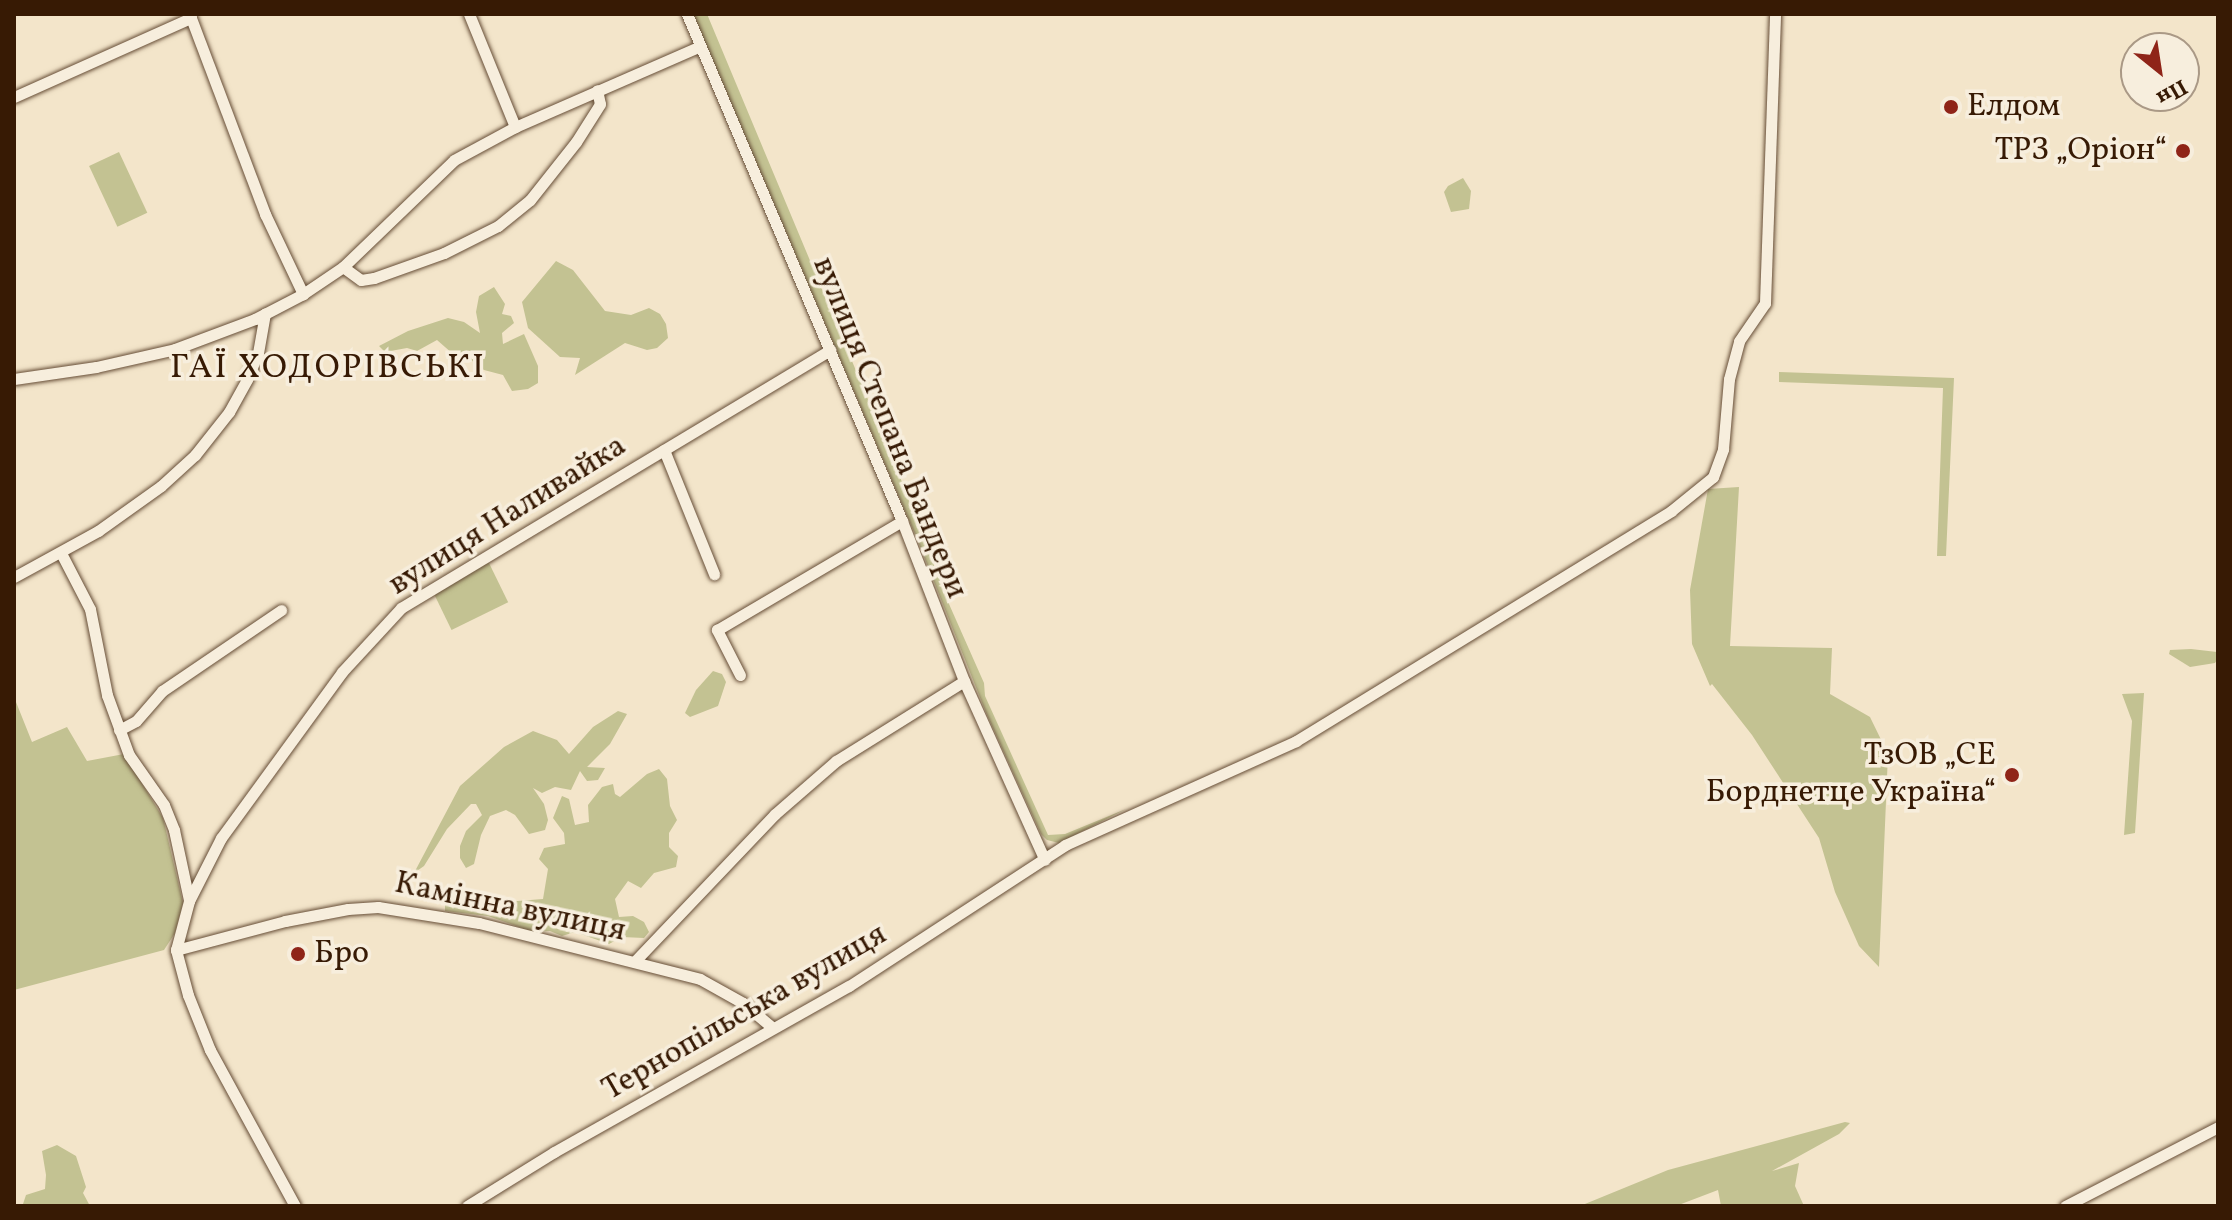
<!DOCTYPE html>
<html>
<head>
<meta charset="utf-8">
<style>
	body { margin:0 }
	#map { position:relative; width:2232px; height:1220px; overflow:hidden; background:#f3e5ca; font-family:Vollkorn,serif }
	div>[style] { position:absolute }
	.green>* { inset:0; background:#c3c292; transform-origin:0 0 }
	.roads { filter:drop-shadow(0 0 2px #664d36) drop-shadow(0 0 2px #664d36) }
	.minor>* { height:11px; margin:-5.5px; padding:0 5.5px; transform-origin:5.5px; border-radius:5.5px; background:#f7eedd }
	.dots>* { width:22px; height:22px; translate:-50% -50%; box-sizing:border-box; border:4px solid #f7eedd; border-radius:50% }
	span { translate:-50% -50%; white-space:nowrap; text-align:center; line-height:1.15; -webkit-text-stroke:7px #f7eedd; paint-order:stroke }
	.poi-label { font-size:32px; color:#371a04 }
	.left { translate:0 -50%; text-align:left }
	.right { translate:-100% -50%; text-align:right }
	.street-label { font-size:32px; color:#371a04 }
	.neighbourhood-label { font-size:34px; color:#371a04; letter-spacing:2px }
	.frame { position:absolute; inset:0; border:16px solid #371a04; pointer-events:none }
	.north { position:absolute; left:2120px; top:32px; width:80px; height:80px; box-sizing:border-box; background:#f7eedd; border:2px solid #aa9986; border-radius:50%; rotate:150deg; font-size:22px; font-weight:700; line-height:32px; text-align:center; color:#371a04 }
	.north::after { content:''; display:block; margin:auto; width:28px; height:36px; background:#8f2418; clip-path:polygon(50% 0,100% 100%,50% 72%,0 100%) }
</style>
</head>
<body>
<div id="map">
	<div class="green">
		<i style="clip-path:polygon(693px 14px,707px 14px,895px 464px,949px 604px,984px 683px,985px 696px,1048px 835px,1065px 834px,1126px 809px,1059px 843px,1047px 840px,1041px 834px,987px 715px,917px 539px)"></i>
		<i style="left:119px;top:152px;width:67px;height:33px;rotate:65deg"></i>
		<i style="clip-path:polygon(1463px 178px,1471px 191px,1469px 209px,1451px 212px,1444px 192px,1448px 186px)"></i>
		<i style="clip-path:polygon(556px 261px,573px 270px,605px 311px,631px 315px,649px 308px,660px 314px,666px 324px,668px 338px,657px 348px,647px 350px,625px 343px,575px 375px,580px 358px,560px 357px,528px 328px,522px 302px)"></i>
		<i style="clip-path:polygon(494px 287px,505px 304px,502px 314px,511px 316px,514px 323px,502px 333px,503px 344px,524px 334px,538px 366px,538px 383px,528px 389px,512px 391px,503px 375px,484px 370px,471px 360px,461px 361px,437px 340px,417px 351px,407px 348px,385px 352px,379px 346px,408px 331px,448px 318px,464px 322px,480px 333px,476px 312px,479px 296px)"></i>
		<i style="clip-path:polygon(1779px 372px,1954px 378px,1946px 556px,1937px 556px,1943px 388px,1779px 382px)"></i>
		<i style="clip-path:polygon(1739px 487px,1730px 646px,1832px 648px,1830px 694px,1870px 717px,1888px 754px,1879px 967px,1859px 946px,1835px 892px,1819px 838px,1752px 735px,1712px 684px,1710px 686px,1692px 644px,1690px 590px,1708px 489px)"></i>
		<i style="left:488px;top:561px;width:46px;height:63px;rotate:64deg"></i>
		<i style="clip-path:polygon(2191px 649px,2217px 652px,2218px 658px,2215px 663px,2190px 667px,2169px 654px,2170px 650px)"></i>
		<i style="clip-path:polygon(713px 671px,722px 674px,726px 682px,718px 706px,690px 717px,685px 713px,696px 690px)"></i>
		<i style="clip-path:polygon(2144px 693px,2135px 833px,2124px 835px,2132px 721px,2122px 694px)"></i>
		<i style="clip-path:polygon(14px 697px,32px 742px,67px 727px,87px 761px,124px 754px,163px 818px,183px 903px,175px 933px,164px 950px,14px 990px)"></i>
		<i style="clip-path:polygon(618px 711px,627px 714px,610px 744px,587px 767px,605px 768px,598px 780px,587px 781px,580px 771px,571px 790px,555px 787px,542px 793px,533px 788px,544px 804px,548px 820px,545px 830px,529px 834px,515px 815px,506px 810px,490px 816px,481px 835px,474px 864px,466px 868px,460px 858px,460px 846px,466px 831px,482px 815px,476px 804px,471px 804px,447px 829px,424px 866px,414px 873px,460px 786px,504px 747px,533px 731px,557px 740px,569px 754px,593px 727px)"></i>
		<i style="clip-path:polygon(659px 769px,667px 779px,670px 806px,677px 820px,669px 833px,669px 847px,678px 856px,676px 867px,654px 873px,641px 888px,628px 881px,615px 899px,619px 917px,633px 916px,644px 922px,649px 932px,644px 938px,622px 937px,609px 944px,575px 932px,562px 936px,550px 931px,533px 932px,488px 916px,445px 911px,445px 901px,452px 896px,479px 904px,543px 899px,548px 869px,539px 859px,544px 848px,565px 844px,564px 833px,553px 818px,562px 796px,569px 799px,575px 825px,589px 822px,588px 805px,602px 787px,613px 784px,615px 794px,620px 797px,647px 774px)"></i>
		<i style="clip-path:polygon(1845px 1122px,1850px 1123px,1839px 1134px,1772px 1171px,1799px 1163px,1795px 1186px,1804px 1206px,1721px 1206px,1718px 1190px,1676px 1206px,1580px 1206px,1668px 1170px)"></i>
		<i style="clip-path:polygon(57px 1145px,76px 1156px,86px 1187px,83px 1193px,90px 1206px,23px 1204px,26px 1195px,45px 1189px,46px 1175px,42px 1151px)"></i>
	</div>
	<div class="roads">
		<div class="minor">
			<i style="left:469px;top:14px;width:122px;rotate:67.8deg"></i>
			<i style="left:687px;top:14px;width:551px;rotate:67.02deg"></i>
			<i style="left:902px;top:521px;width:172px;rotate:68.8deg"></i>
			<i style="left:964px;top:681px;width:196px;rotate:65.7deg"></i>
			<i style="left:191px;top:18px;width:210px;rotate:69.3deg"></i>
			<i style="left:265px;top:214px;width:89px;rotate:64.6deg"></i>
			<i style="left:14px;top:97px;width:194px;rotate:-24.1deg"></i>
			<i style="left:191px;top:18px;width:4px;rotate:-117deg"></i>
			<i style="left:343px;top:267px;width:22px;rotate:36deg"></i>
			<i style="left:361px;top:280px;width:13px;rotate:-9deg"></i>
			<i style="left:374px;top:278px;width:74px;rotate:-19.7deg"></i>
			<i style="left:444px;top:253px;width:60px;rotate:-26.6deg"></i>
			<i style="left:498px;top:226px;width:41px;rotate:-39.1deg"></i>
			<i style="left:530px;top:200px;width:74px;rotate:-51.6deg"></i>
			<i style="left:576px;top:142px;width:45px;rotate:-57.7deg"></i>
			<i style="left:600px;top:104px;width:14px;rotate:-102deg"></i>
			<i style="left:14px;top:379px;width:83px;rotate:-8.3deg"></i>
			<i style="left:96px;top:367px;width:81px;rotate:-12.8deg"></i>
			<i style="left:175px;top:349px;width:85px;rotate:-20.6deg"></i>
			<i style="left:255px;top:319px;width:54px;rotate:-27.5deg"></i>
			<i style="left:303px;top:294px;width:48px;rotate:-34deg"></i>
			<i style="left:343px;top:267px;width:154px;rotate:-43.9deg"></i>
			<i style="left:454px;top:160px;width:69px;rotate:-28.4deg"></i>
			<i style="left:515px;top:127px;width:202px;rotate:-23.6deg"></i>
			<i style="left:664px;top:450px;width:134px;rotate:68deg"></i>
			<i style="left:61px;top:553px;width:63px;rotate:62.6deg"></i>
			<i style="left:90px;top:609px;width:88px;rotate:78.8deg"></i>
			<i style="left:107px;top:695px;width:64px;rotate:69.9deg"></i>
			<i style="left:129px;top:755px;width:61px;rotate:55deg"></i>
			<i style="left:164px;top:805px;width:27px;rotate:68deg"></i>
			<i style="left:174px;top:830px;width:72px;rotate:77.9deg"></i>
			<i style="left:14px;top:577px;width:96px;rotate:-28.7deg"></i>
			<i style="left:98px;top:531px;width:77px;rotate:-35.5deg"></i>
			<i style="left:161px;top:486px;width:46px;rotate:-42.4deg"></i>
			<i style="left:195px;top:455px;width:55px;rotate:-51.7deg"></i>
			<i style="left:229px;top:412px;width:38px;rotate:-61deg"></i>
			<i style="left:247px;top:379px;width:28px;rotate:-67deg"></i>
			<i style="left:258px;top:353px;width:40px;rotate:-80deg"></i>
			<i style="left:740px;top:675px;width:51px;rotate:-117.1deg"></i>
			<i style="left:717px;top:630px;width:215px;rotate:-30.5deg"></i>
			<i style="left:119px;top:730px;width:19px;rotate:-28deg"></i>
			<i style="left:136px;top:721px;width:40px;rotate:-49deg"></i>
			<i style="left:162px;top:691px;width:144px;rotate:-34.2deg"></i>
			<i style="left:176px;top:950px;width:113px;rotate:-14.9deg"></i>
			<i style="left:285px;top:921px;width:64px;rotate:-10.8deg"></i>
			<i style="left:348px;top:909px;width:30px;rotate:-4deg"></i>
			<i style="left:378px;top:907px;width:102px;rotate:9deg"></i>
			<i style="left:479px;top:923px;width:228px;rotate:14.2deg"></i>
			<i style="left:700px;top:979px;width:49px;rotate:29.2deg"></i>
			<i style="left:743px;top:1003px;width:39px;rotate:40deg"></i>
			<i style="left:635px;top:961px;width:203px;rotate:-46.4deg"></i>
			<i style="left:775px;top:814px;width:81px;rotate:-41deg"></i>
			<i style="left:836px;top:761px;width:151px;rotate:-32deg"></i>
			<i style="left:295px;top:1206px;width:178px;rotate:-118.6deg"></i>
			<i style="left:210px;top:1050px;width:59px;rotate:-111.8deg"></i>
			<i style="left:188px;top:995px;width:47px;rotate:-104.9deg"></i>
			<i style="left:176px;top:950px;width:51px;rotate:-75.1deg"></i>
			<i style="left:189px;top:901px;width:71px;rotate:-63.1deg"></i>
			<i style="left:221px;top:838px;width:205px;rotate:-53.9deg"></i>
			<i style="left:342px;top:672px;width:87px;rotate:-47.3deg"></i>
			<i style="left:401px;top:608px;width:501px;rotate:-31.02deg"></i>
			<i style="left:467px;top:1206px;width:102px;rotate:-31.8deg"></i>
			<i style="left:554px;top:1152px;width:338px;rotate:-29.4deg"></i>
			<i style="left:849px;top:986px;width:258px;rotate:-33.1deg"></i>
			<i style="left:1065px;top:845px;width:253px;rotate:-24.2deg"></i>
			<i style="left:1296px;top:741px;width:440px;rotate:-31.5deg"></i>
			<i style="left:1671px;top:511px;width:54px;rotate:-39deg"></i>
			<i style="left:1713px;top:477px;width:30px;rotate:-70deg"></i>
			<i style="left:1723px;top:449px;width:70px;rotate:-85.1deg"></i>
			<i style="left:1729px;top:379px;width:39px;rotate:-75deg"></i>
			<i style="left:1739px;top:341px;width:46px;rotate:-55.6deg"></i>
			<i style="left:1765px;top:303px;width:289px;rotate:-88deg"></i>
			<i style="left:2065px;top:1206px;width:172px;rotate:-27.3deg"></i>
		</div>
	</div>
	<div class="dots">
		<i style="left:1951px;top:107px;background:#8f2418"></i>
		<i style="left:2183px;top:151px;background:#8f2418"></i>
		<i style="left:2012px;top:775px;background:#8f2418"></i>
		<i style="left:298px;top:954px;background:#8f2418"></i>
	</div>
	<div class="poi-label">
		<span class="left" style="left:1967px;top:107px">Елдом</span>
		<span class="right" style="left:2167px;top:151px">ТРЗ „Оріон“</span>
		<span class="right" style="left:1996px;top:775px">ТзОВ „СЕ<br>Борднетце Україна“</span>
		<span class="left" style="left:314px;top:954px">Бро</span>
	</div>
	<div class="street-label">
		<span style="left:889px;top:428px;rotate:68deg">вулиця Степана Бандери</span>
		<span style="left:508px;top:516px;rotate:-32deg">вулиця Наливайка</span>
		<span style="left:510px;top:908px;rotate:12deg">Камінна вулиця</span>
		<span style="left:745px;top:1013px;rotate:-30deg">Тернопільська вулиця</span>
	</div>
	<div class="neighbourhood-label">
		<span style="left:328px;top:369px">ГАЇ ХОДОРІВСЬКІ</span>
	</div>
	<div class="frame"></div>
	<div class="north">Пн</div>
</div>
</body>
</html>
